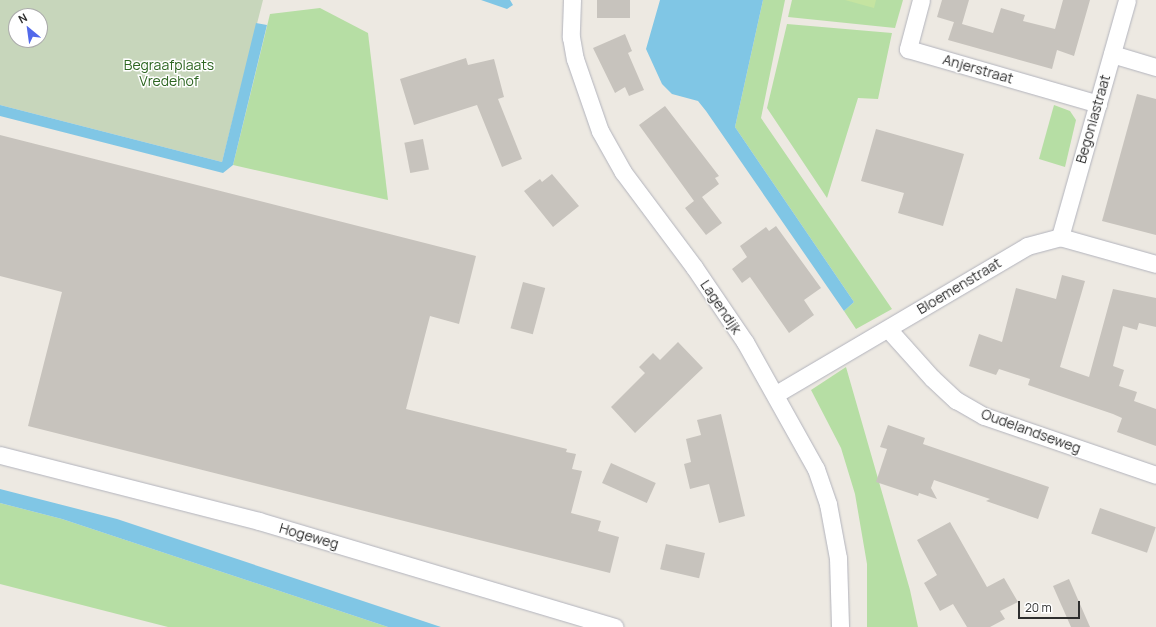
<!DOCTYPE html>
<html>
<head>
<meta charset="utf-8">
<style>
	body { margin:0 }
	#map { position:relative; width:1156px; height:627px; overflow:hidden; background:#ede9e2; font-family:Manrope,sans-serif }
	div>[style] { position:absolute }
	.green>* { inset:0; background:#b6dea4 }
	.cemetery>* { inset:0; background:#c7d6bb }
	.pitch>* { inset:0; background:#c5e4a1 }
	.water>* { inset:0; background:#80c6e5 }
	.building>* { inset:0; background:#c7c3bd; transform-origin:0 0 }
	.roads { filter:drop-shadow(0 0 1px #b2b3bc) drop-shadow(0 0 1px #b2b3bc) }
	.minor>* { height:17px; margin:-8.5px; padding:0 8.5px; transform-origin:8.5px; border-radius:8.5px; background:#fff }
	span { translate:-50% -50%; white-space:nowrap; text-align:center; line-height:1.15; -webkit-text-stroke:3px #fff; paint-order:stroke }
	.park-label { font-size:14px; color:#2e6622 }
	.street-label { font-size:14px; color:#2e2e2e }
	.north { position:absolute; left:8px; top:8px; width:40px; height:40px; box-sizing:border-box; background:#fff; border:1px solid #ababab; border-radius:50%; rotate:331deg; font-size:11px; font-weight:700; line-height:16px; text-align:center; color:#2e2e2e }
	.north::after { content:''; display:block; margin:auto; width:14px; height:18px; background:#5269ea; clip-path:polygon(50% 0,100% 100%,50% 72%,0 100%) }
	.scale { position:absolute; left:1018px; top:601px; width:62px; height:18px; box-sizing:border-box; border:2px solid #2e2e2e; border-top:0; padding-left:5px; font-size:12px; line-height:14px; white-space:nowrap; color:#2e2e2e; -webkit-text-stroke:3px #fff; paint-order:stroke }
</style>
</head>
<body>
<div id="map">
	<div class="green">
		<i style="clip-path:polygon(763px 0,785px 0,761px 118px,892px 309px,856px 329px,844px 311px,854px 302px,735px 127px)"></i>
		<i style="clip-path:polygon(792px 0,903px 0,895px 28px,788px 17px)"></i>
		<i style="clip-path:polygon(320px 8px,368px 33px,388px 200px,233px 165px,270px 14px)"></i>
		<i style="clip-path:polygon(787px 24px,892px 33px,878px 99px,858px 98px,827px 198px,767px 108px)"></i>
		<i style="clip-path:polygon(1054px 105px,1070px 111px,1076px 120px,1065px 167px,1039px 159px)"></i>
		<i style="clip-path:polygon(846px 367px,910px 590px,918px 627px,867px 627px,867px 564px,855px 494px,841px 448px,811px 390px)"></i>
		<i style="clip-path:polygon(0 503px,62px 519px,388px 627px,168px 627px,0 584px)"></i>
	</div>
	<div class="cemetery">
		<i style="clip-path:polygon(evenodd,0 0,263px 0,222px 162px,0 105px,0 0,16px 16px,40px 16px,40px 40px,16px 40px,16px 16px)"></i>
	</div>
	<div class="pitch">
		<i style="clip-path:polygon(845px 0,876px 0,874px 8px)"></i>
	</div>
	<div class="water">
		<i style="clip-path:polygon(481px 0,510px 0,513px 5px,507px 9px)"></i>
		<i style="clip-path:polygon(660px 0,763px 0,735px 127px,854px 302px,844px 311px,706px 111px,698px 101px,672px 94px,662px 84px,646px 49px)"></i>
		<i style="clip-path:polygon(256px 23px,267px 25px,233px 165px,223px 173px,0 116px,0 105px,222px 162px)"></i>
		<i style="clip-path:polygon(0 489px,117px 519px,441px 627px,388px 627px,62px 519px,0 503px)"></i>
	</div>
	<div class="building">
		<i style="left:597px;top:0;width:33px;height:18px"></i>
		<i style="clip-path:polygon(942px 0,969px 0,962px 24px,993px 33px,1001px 8px,1025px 15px,1023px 21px,1055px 29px,1063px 0,1090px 0,1074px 56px,1057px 50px,1052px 69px,948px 40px,954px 22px,957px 23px,937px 17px)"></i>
		<i style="clip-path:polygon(625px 34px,632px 51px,628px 53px,644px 90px,629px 96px,625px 87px,615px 93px,593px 48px)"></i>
		<i style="clip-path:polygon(466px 58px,468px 65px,494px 59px,504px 97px,498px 99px,522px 159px,502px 167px,477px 105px,414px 125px,400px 79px)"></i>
		<i style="clip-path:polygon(1137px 94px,1156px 99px,1156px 235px,1102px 221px)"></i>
		<i style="clip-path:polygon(665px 106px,719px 176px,715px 178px,719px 184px,702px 197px,722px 223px,706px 235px,685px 208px,694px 201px,639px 125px)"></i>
		<i style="clip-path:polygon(876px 129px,964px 154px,943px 226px,898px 213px,904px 193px,861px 181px)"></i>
		<i style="clip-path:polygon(0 135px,476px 256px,459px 324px,430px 316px,406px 409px,567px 449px,566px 452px,576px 454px,572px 469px,582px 471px,571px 513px,601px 521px,598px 531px,619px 537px,610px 573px,28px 426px,62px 292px,0 276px)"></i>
		<i style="left:423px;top:139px;width:31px;height:19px;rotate:79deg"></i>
		<i style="clip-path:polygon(552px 174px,579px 206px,553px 227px,524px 191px,540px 179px,542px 182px)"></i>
		<i style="clip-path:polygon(776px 226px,821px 288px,804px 300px,814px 315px,789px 333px,750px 277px,742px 283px,732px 269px,747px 257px,740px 246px,766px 227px,769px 231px)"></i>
		<i style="clip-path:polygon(1062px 275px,1085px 281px,1060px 367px,1089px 377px,1113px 289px,1156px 298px,1156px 327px,1139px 323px,1137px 330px,1123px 326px,1113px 366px,1124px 370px,1119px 386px,1137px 392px,1134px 401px,1156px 409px,1156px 446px,1117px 432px,1122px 418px,1113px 414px,1028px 385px,1030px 379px,999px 369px,996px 375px,969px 366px,979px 334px,1002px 342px,1016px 288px,1056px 299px)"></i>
		<i style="left:523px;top:282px;width:23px;height:48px;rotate:15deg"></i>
		<i style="clip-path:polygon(678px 342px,703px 368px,635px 433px,611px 407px,645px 373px,639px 367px,653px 353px,660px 360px)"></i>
		<i style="clip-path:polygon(721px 414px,745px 516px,719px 523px,709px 484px,690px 489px,684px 464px,691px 462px,686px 439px,701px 435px,697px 420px)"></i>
		<i style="clip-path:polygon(888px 425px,925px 438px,923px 444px,1049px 487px,1038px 519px,986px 501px,990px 499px,934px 480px,931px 488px,937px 499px,919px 493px,918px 496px,876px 482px,887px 449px,880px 447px)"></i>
		<i style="left:611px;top:463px;width:49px;height:22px;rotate:24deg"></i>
		<i style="left:1100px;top:508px;width:59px;height:27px;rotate:19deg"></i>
		<i style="clip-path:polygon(950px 522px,987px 587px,1004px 578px,1018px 602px,1000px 611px,1005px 619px,990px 627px,967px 627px,953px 604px,940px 611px,924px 583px,937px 575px,917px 540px)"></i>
		<i style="left:666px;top:544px;width:40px;height:26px;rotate:13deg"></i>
		<i style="clip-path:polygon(1069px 579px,1090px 627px,1071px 627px,1053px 586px)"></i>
	</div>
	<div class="roads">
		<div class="minor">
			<i style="left:572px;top:0;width:37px;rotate:92deg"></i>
			<i style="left:571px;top:37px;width:22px;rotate:80deg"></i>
			<i style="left:575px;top:59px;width:76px;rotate:70.9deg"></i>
			<i style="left:600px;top:131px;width:47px;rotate:60.7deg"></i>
			<i style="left:623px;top:172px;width:119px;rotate:53.2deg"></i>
			<i style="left:694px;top:267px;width:91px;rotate:55.8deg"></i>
			<i style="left:745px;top:342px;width:145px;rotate:60.8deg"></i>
			<i style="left:816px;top:469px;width:37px;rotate:71deg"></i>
			<i style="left:828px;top:504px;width:55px;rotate:79.5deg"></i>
			<i style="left:838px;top:558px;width:69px;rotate:88.3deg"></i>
			<i style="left:921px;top:0;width:51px;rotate:104.9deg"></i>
			<i style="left:908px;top:49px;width:198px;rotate:16.1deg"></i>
			<i style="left:1112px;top:54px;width:46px;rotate:16.5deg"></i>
			<i style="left:1060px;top:237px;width:246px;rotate:-74.2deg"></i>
			<i style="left:888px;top:329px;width:66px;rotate:48.1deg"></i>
			<i style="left:932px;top:378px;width:33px;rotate:43deg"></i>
			<i style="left:956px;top:400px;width:32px;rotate:30deg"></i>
			<i style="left:984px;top:416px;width:182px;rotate:18.9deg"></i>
			<i style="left:776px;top:394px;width:291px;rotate:-30.5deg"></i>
			<i style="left:1027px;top:246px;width:34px;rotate:-15deg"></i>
			<i style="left:1060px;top:237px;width:100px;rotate:15.7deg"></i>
			<i style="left:0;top:455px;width:267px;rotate:14.3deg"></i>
			<i style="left:259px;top:521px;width:371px;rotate:16.6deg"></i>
		</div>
	</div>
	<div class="park-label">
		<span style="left:169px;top:73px">Begraafplaats<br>Vredehof</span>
	</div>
	<div class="street-label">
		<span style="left:978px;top:69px;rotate:16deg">Anjerstraat</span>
		<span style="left:1093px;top:119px;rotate:-74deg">Begoniastraat</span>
		<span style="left:959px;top:286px;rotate:-31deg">Bloemenstraat</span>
		<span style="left:721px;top:307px;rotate:56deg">Lagendijk</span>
		<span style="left:1031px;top:431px;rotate:20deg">Oudelandseweg</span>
		<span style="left:309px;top:536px;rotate:16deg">Hogeweg</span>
	</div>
	<div class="north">N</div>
	<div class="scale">20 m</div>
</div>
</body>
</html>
